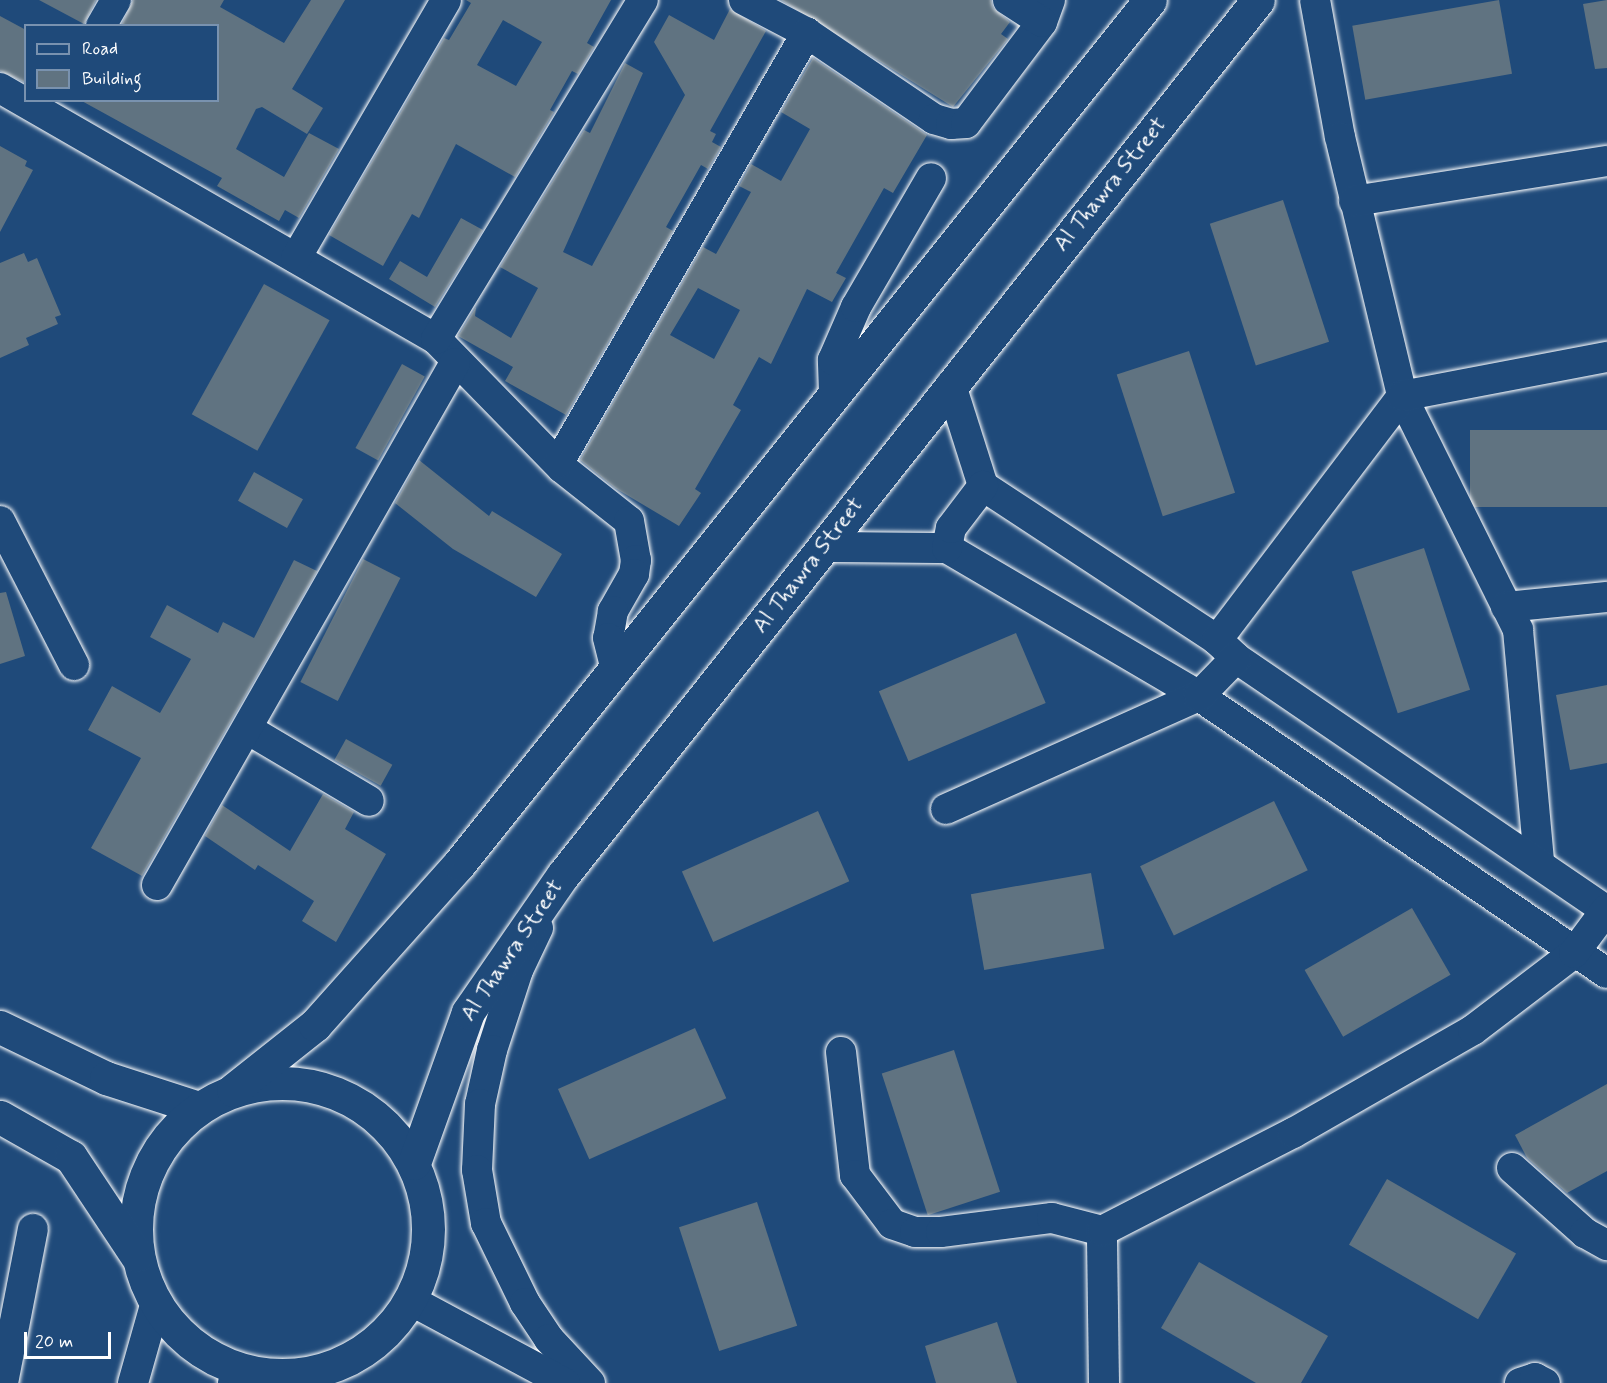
<!DOCTYPE html>
<html>
<head>
<meta charset="utf-8">
<style>
	body { margin:0 }
	#map { position:relative; width:1607px; height:1383px; overflow:hidden; background:#1f4a7a; font-family:Mynerve,sans-serif }
	div>[style] { position:absolute }
	.building>* { inset:0; background:#607381; transform-origin:0 0 }
	.roads { filter:drop-shadow(0 0 2px #fff) drop-shadow(0 0 2px #fff) }
	.street>* { height:30px; margin:-15px; padding:0 15px; transform-origin:15px; border-radius:15px; background:#1f4a7a }
	.secondary>* { height:33px; margin:-16.5px; padding:0 16.5px; transform-origin:16.5px; border-radius:16.5px; background:#1f4a7a }
	.secondary>.ring { margin:-16.5px; padding:0; box-sizing:content-box; background:none; border:33px solid #1f4a7a; border-radius:50% }
	span { translate:-50% -50%; white-space:nowrap; text-align:center; line-height:1.15; -webkit-text-stroke:4.5px #1f4a7a; paint-order:stroke }
	.street-label { font-size:22px; color:#fff }
	.legend { position:absolute; left:24px; top:24px; width:195px; height:78px; box-sizing:border-box; background:#1f4a7a; border:2px solid #7992af; margin:0; padding:8px 10px; list-style:none; font-size:18px; color:#fff }
	.legend li { display:flex; align-items:center; gap:12px; height:30px }
	.legend b { width:30px; border:2px solid #7992af }
	.scale { position:absolute; left:24px; top:1332px; width:87px; height:27px; box-sizing:border-box; border:3px solid #fff; border-top:0; padding-left:8px; font-size:18px; line-height:21px; white-space:nowrap; color:#fff; -webkit-text-stroke:4px #1f4a7a; paint-order:stroke }
</style>
</head>
<body>
<div id="map">
	<div class="building">
		<i style="clip-path:polygon(39px 0,96px 0,84px 24px)"></i>
		<i style="clip-path:polygon(133px 0,224px 0,220px 7px,284px 43px,311px 0,345px 0,292px 89px,323px 108px,307px 134px,262px 107px,256px 109px,236px 149px,284px 177px,309px 133px,339px 149px,299px 218px,285px 210px,279px 221px,217px 186px,222px 178px,80px 100px,218px 100px,218px 26px,121px 26px)"></i>
		<i style="clip-path:polygon(evenodd,466px 0,611px 0,587px 43px,594px 47px,578px 74px,572px 71px,550px 110px,554px 112px,515px 177px,456px 144px,419px 218px,412px 214px,383px 266px,329px 235px,444px 38px,449px 40px,471px 3px,466px 0,503px 20px,542px 42px,516px 86px,477px 65px,503px 20px)"></i>
		<i style="clip-path:polygon(781px 0,991px 0,993px 8px,1010px 22px,1001px 34px,1008px 39px,953px 107px)"></i>
		<i style="left:1499px;top:0;width:75px;height:149px;rotate:80deg"></i>
		<i style="clip-path:polygon(1607px 0,1607px 68px,1595px 69px,1583px 4px)"></i>
		<i style="clip-path:polygon(730px 9px,766px 31px,710px 131px,716px 134px,712px 142px,721px 147px,708px 169px,701px 165px,666px 227px,673px 231px,566px 415px,505px 381px,513px 367px,458px 336px,476px 307px,475px 316px,511px 338px,538px 288px,500px 267px,584px 130px,590px 133px,625px 63px,643px 73px,563px 252px,592px 266px,685px 95px,654px 42px,669px 15px,714px 40px)"></i>
		<i style="clip-path:polygon(0 16px,26px 30px,26px 83px,0 71px)"></i>
		<i style="clip-path:polygon(evenodd,813px 58px,927px 135px,893px 193px,884px 188px,836px 273px,846px 278px,832px 302px,807px 289px,771px 364px,759px 357px,733px 405px,741px 410px,695px 489px,701px 493px,679px 526px,615px 488px,580px 460px,703px 247px,716px 254px,751px 192px,739px 186px,751px 164px,781px 181px,810px 129px,781px 112px,813px 58px,698px 288px,740px 310px,714px 359px,670px 335px,698px 288px)"></i>
		<i style="clip-path:polygon(0 146px,27px 161px,25px 166px,33px 170px,0 232px)"></i>
		<i style="left:1283px;top:200px;width:149px;height:77px;rotate:72deg"></i>
		<i style="clip-path:polygon(461px 218px,483px 230px,435px 307px,389px 279px,400px 261px,427px 277px)"></i>
		<i style="clip-path:polygon(24px 253px,28px 262px,37px 258px,61px 315px,55px 317px,58px 324px,26px 338px,29px 345px,0 358px,0 263px)"></i>
		<i style="left:264px;top:284px;width:75px;height:149px;rotate:29deg"></i>
		<i style="left:1189px;top:351px;width:149px;height:76px;rotate:72deg"></i>
		<i style="left:402px;top:364px;width:26px;height:96px;rotate:29deg"></i>
		<i style="left:1607px;top:430px;width:77px;height:137px;rotate:90deg"></i>
		<i style="clip-path:polygon(419px 460px,489px 516px,492px 511px,562px 554px,536px 597px,453px 549px,395px 503px)"></i>
		<i style="left:254px;top:472px;width:56px;height:33px;rotate:29deg"></i>
		<i style="left:1424px;top:548px;width:149px;height:76px;rotate:72deg"></i>
		<i style="left:363px;top:559px;width:42px;height:138px;rotate:27deg"></i>
		<i style="clip-path:polygon(294px 560px,317px 571px,142px 876px,91px 848px,141px 758px,88px 730px,112px 686px,160px 713px,191px 659px,150px 637px,167px 605px,218px 633px,223px 622px,254px 638px)"></i>
		<i style="clip-path:polygon(6px 592px,25px 656px,0 664px,0 593px)"></i>
		<i style="left:1016px;top:633px;width:76px;height:149px;rotate:67deg"></i>
		<i style="clip-path:polygon(1607px 685px,1607px 763px,1570px 770px,1556px 695px)"></i>
		<i style="left:346px;top:739px;width:53px;height:24px;rotate:29deg"></i>
		<i style="clip-path:polygon(323px 794px,354px 812px,345px 829px,386px 854px,336px 942px,302px 921px,314px 901px,258px 865px,255px 870px,205px 836px,222px 805px,290px 851px)"></i>
		<i style="left:1274px;top:801px;width:77px;height:149px;rotate:64deg"></i>
		<i style="left:818px;top:811px;width:77px;height:149px;rotate:66deg"></i>
		<i style="left:1091px;top:873px;width:77px;height:122px;rotate:80deg"></i>
		<i style="left:1412px;top:908px;width:77px;height:124px;rotate:60deg"></i>
		<i style="left:695px;top:1028px;width:77px;height:150px;rotate:66deg"></i>
		<i style="left:954px;top:1050px;width:149px;height:76px;rotate:72deg"></i>
		<i style="clip-path:polygon(1607px 1084px,1607px 1171px,1567px 1193px,1527px 1158px,1515px 1135px)"></i>
		<i style="left:1387px;top:1179px;width:149px;height:76px;rotate:30deg"></i>
		<i style="left:757px;top:1202px;width:130px;height:82px;rotate:72deg"></i>
		<i style="clip-path:polygon(1199px 1262px,1328px 1336px,1301px 1383px,1256px 1383px,1161px 1328px)"></i>
		<i style="clip-path:polygon(997px 1322px,1017px 1383px,936px 1383px,925px 1346px)"></i>
	</div>
	<div class="roads">
		<div class="street">
			<i style="left:744px;top:0;width:71px;rotate:27.6deg"></i>
			<i style="left:807px;top:33px;width:153px;rotate:34.1deg"></i>
			<i style="left:934px;top:119px;width:18px;rotate:16deg"></i>
			<i style="left:951px;top:124px;width:15px;rotate:-4deg"></i>
			<i style="left:966px;top:123px;width:126px;rotate:-53deg"></i>
			<i style="left:1042px;top:22px;width:23px;rotate:-70deg"></i>
			<i style="left:1008px;top:0;width:40px;rotate:32.9deg"></i>
			<i style="left:1315px;top:0;width:139px;rotate:79.7deg"></i>
			<i style="left:1340px;top:137px;width:266px;rotate:76.5deg"></i>
			<i style="left:1402px;top:396px;width:261px;rotate:63.6deg"></i>
			<i style="left:1518px;top:630px;width:234px;rotate:84.8deg"></i>
			<i style="left:101px;top:26px;width:30px;rotate:-60deg"></i>
			<i style="left:0;top:88px;width:503px;rotate:29.93deg"></i>
			<i style="left:436px;top:339px;width:180px;rotate:45.7deg"></i>
			<i style="left:562px;top:468px;width:85px;rotate:38.3deg"></i>
			<i style="left:629px;top:521px;width:40px;rotate:80deg"></i>
			<i style="left:636px;top:560px;width:14px;rotate:98deg"></i>
			<i style="left:634px;top:574px;width:43px;rotate:119.6deg"></i>
			<i style="left:613px;top:611px;width:27px;rotate:100deg"></i>
			<i style="left:608px;top:638px;width:30px;rotate:76deg"></i>
			<i style="left:1354px;top:201px;width:256px;rotate:-9deg"></i>
			<i style="left:296px;top:258px;width:298px;rotate:-59.8deg"></i>
			<i style="left:436px;top:339px;width:397px;rotate:-58.6deg"></i>
			<i style="left:951px;top:385px;width:106px;rotate:72.4deg"></i>
			<i style="left:983px;top:486px;width:280px;rotate:33.3deg"></i>
			<i style="left:1217px;top:640px;width:26px;rotate:43deg"></i>
			<i style="left:1236px;top:658px;width:449px;rotate:34.3deg"></i>
			<i style="left:834px;top:393px;width:33px;rotate:-92deg"></i>
			<i style="left:833px;top:360px;width:58px;rotate:-66.5deg"></i>
			<i style="left:856px;top:307px;width:149px;rotate:-59.8deg"></i>
			<i style="left:559px;top:462px;width:496px;rotate:-60deg"></i>
			<i style="left:0;top:521px;width:162px;rotate:62.8deg"></i>
			<i style="left:824px;top:547px;width:123px;rotate:0.5deg"></i>
			<i style="left:947px;top:548px;width:292px;rotate:30.4deg"></i>
			<i style="left:1199px;top:696px;width:493px;rotate:34.2deg"></i>
			<i style="left:947px;top:548px;width:20px;rotate:-79deg"></i>
			<i style="left:951px;top:528px;width:53px;rotate:-52.7deg"></i>
			<i style="left:1506px;top:607px;width:101px;rotate:-5.7deg"></i>
			<i style="left:1217px;top:640px;width:306px;rotate:-52.8deg"></i>
			<i style="left:1402px;top:396px;width:209px;rotate:-10.8deg"></i>
			<i style="left:249px;top:730px;width:139px;rotate:30.6deg"></i>
			<i style="left:946px;top:809px;width:277px;rotate:-24.1deg"></i>
			<i style="left:1199px;top:696px;width:53px;rotate:-45.8deg"></i>
			<i style="left:157px;top:885px;width:601px;rotate:-60.28deg"></i>
			<i style="left:538px;top:928px;width:47px;rotate:115.5deg"></i>
			<i style="left:518px;top:970px;width:84px;rotate:108deg"></i>
			<i style="left:492px;top:1050px;width:55px;rotate:102.5deg"></i>
			<i style="left:480px;top:1104px;width:66px;rotate:92.6deg"></i>
			<i style="left:477px;top:1170px;width:54px;rotate:80.4deg"></i>
			<i style="left:486px;top:1223px;width:89px;rotate:64deg"></i>
			<i style="left:525px;top:1303px;width:43px;rotate:56.3deg"></i>
			<i style="left:549px;top:1339px;width:60px;rotate:47deg"></i>
			<i style="left:841px;top:1052px;width:124px;rotate:83.5deg"></i>
			<i style="left:855px;top:1175px;width:61px;rotate:52.9deg"></i>
			<i style="left:892px;top:1224px;width:24px;rotate:19deg"></i>
			<i style="left:915px;top:1232px;width:26px"></i>
			<i style="left:941px;top:1232px;width:112px;rotate:-7.2deg"></i>
			<i style="left:1052px;top:1218px;width:52px;rotate:14.6deg"></i>
			<i style="left:1512px;top:1168px;width:98px;rotate:41.7deg"></i>
			<i style="left:1585px;top:1233px;width:25px;rotate:29deg"></i>
			<i style="left:410px;top:1300px;width:176px;rotate:28.2deg"></i>
			<i style="left:3px;top:1383px;width:157px;rotate:-79deg"></i>
			<i style="left:133px;top:1383px;width:81px;rotate:-74.2deg"></i>
			<i style="left:233px;top:1383px;width:20px;rotate:-30deg"></i>
			<i style="left:250px;top:1373px;width:11px;rotate:63deg"></i>
			<i style="left:1104px;top:1383px;width:152px;rotate:-90.8deg"></i>
			<i style="left:1102px;top:1231px;width:215px;rotate:-27.2deg"></i>
			<i style="left:1293px;top:1133px;width:207px;rotate:-29.8deg"></i>
			<i style="left:1473px;top:1030px;width:127px;rotate:-37.3deg"></i>
			<i style="left:1574px;top:953px;width:54px;rotate:-53.3deg"></i>
			<i style="left:1520px;top:1383px;width:16px;rotate:-18deg"></i>
			<i style="left:1535px;top:1378px;width:11px;rotate:27deg"></i>
		</div>
		<div class="secondary">
			<i style="left:0;top:1027px;width:118px;rotate:25.7deg"></i>
			<i style="left:106px;top:1078px;width:98px;rotate:17.9deg"></i>
			<i class="ring" style="left:136px;top:1083px;width:259px;height:259px"></i>
			<i style="left:233px;top:1090px;width:105px;rotate:-38.4deg"></i>
			<i style="left:315px;top:1025px;width:216px;rotate:-48.2deg"></i>
			<i style="left:459px;top:864px;width:1106px;rotate:-51.35deg"></i>
			<i style="left:0;top:1117px;width:81px;rotate:29.4deg"></i>
			<i style="left:71px;top:1157px;width:118px;rotate:56.4deg"></i>
			<i style="left:414px;top:1163px;width:160px;rotate:-70.3deg"></i>
			<i style="left:468px;top:1012px;width:167px;rotate:-55.3deg"></i>
			<i style="left:563px;top:875px;width:1117px;rotate:-51.54deg"></i>
		</div>
	</div>
	<div class="street-label">
		<span style="left:1111px;top:185px;rotate:-51deg">Al Thawra Street</span>
		<span style="left:809px;top:566px;rotate:-52deg">Al Thawra Street</span>
		<span style="left:513px;top:951px;rotate:-56deg">Al Thawra Street</span>
	</div>
	<ul class="legend">
	<li><b style="height:8px;background:#1f4a7a"></b>Road</li>
	<li><b style="height:16px;background:#607381"></b>Building</li>
	</ul>
	<div class="scale">20 m</div>
</div>
</body>
</html>
